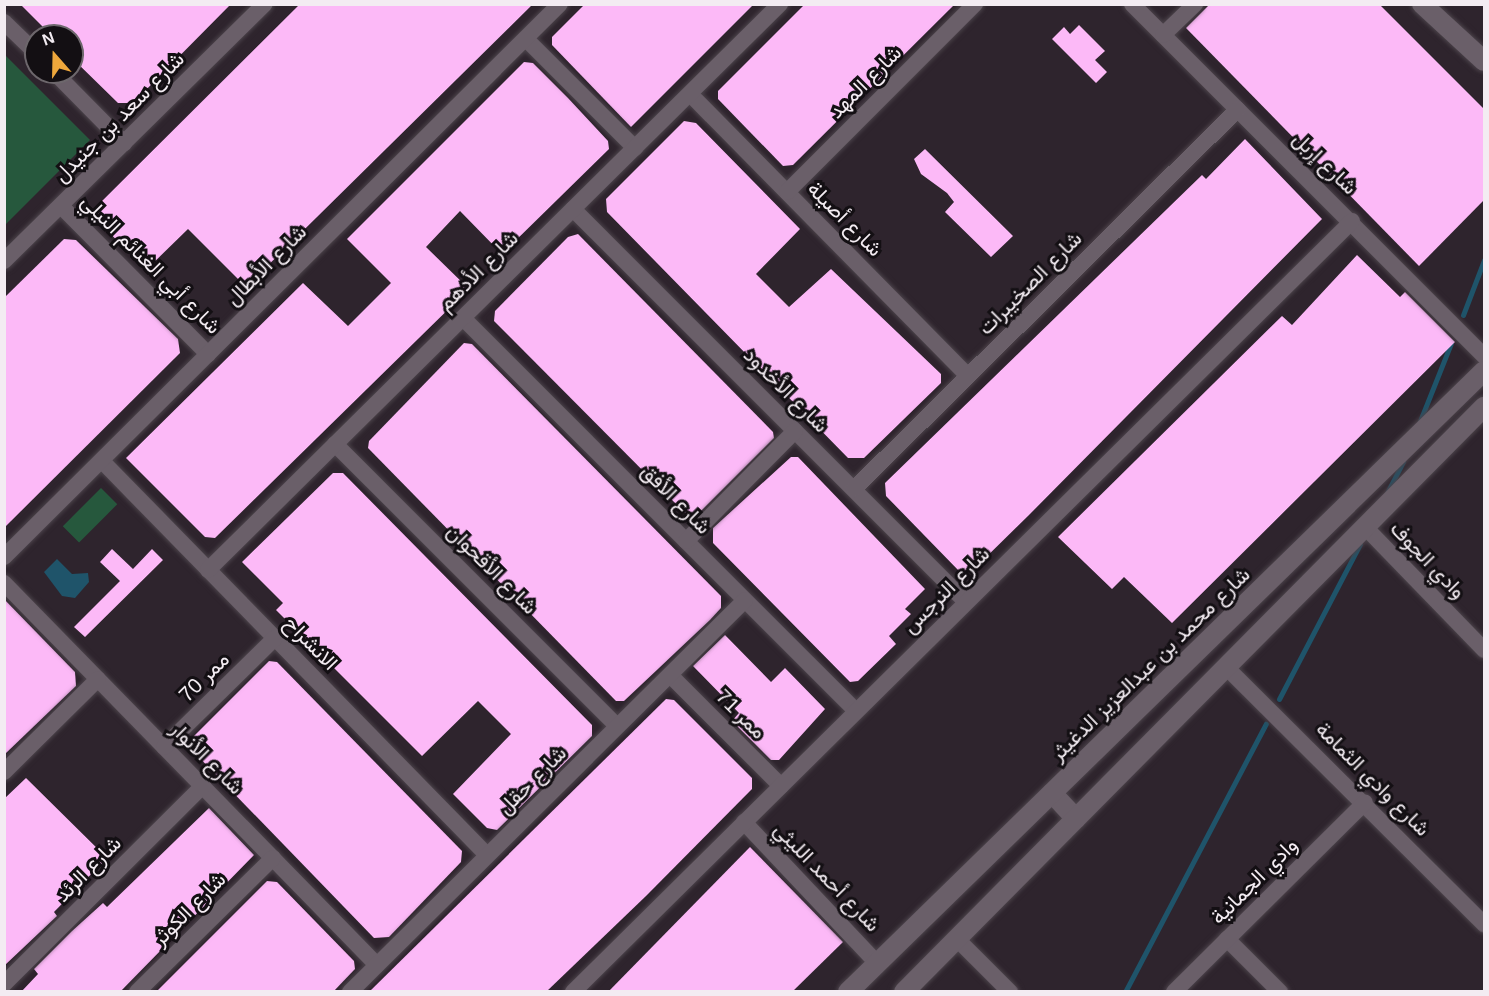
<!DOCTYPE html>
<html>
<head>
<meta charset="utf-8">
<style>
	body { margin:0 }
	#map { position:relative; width:1489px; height:996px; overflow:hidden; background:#2e242d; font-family:Helvetica,Vazirmatn,sans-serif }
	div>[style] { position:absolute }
	.green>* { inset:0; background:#26583d; transform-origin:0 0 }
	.water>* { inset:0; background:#1f546a }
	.stream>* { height:5px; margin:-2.5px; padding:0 2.5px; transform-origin:2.5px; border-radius:2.5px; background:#1f546a }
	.building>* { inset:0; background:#fcb9f7 }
	.roads { filter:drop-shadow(0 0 2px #4b434a) drop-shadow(0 0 2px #4b434a) }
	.minor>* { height:16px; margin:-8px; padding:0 8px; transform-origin:8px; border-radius:8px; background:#6a5f69 }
	.tertiary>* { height:20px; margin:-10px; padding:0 10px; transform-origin:10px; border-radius:10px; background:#6a5f69 }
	span { translate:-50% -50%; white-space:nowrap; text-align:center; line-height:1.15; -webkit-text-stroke:6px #130f13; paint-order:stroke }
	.street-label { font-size:21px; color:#f3ecf2 }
	.frame { position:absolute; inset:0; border:6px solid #f3ecf2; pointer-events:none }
	.north { position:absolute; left:24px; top:24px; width:60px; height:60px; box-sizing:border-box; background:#130f13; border:2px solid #6d676c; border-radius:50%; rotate:340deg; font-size:16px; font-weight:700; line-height:24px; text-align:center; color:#f3ecf2 }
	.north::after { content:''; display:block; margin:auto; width:21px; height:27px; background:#eea73c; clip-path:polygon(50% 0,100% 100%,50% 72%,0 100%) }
</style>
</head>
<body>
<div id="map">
	<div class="green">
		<i style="clip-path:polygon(5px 55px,90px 140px,5px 225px)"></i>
		<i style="left:101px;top:488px;width:23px;height:54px;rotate:45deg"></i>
	</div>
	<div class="water">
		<i style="clip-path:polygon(57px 559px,72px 574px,88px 573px,89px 582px,75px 598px,62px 596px,44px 572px)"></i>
	</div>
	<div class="stream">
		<i style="left:1463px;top:315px;width:59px;rotate:-69.1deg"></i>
		<i style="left:1418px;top:426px;width:89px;rotate:-68.3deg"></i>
		<i style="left:1386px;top:495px;width:38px;rotate:-63deg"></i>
		<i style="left:1279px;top:699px;width:175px;rotate:-62.4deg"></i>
		<i style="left:1125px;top:992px;width:303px;rotate:-62.3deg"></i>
	</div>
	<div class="building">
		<i style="clip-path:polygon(20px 4px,231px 4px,133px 103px,118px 103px,72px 58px,72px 36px,52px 36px)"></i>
		<i style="clip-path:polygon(300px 4px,533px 4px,246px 287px,188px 229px,146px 270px,94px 217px,96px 207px)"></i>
		<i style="clip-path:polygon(585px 4px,754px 4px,631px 127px,552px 45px,552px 37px)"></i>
		<i style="clip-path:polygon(805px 4px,955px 4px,793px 165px,783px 166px,718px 99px,718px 91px)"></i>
		<i style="clip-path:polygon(1210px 4px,1379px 4px,1485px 110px,1485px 199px,1419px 266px,1186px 28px)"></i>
		<i style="clip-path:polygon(1079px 25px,1105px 51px,1095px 60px,1107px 72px,1096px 83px,1052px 39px,1064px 27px,1070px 34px)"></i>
		<i style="clip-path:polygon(524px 62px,533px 63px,568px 98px,608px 141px,609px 149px,502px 254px,460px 211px,426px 247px,469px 289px,215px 538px,205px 537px,126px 458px,303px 283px,348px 326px,391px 283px,347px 239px)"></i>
		<i style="clip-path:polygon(684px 121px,696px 123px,800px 229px,756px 274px,789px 307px,831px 269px,941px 374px,941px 383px,864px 458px,848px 458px,607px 212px,606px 199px)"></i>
		<i style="clip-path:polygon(1245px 139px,1322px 219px,1029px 515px,973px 570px,959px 571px,886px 496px,885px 483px,1202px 175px,1206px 179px)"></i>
		<i style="clip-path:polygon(925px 149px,1013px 236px,991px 257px,945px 212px,954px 202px,947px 193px,921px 174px,914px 159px)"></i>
		<i style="clip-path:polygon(578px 234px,773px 432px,774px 438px,696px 516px,689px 517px,494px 321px,495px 311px,568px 237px)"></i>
		<i style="clip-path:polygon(64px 239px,76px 240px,178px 339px,180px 353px,4px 528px,4px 298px)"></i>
		<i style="clip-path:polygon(1357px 255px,1400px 297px,1405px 292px,1455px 342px,1172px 623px,1124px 577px,1112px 589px,1058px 537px,1282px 316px,1292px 325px)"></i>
		<i style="clip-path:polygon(464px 343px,472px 344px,721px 596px,721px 608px,710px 620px,624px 701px,616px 701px,368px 448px,369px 441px)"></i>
		<i style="clip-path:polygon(791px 457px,798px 457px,925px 589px,905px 609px,911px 614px,889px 636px,896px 644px,858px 681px,850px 682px,713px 543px,713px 528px)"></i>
		<i style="clip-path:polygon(333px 473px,343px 473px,592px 725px,592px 736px,497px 830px,487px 828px,453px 794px,511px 734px,478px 701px,422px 756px,276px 610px,283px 603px,242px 562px)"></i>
		<i style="clip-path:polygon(112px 549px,133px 569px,152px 549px,163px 560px,85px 637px,74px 627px,120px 581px,100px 562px)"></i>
		<i style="clip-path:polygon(4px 599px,75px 672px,76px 686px,4px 755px)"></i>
		<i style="clip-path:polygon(725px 635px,771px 682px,785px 668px,825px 709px,779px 760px,771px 760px,732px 721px,739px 713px,693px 666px)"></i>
		<i style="clip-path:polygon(269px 661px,277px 662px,462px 851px,461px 862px,389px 937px,374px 938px,190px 748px,192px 738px)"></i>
		<i style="clip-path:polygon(666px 699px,674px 700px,752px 778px,752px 789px,646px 896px,546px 992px,369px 992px)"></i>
		<i style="clip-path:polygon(26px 778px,107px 858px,54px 912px,57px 916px,4px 966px,4px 799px)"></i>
		<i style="clip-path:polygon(209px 808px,254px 855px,120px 992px,21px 992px,38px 974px,34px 969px,72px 931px,103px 903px,107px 907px)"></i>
		<i style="clip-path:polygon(750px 847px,843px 942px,792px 992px,608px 992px)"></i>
		<i style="clip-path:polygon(267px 881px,277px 882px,354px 961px,355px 969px,333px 992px,156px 992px)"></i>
	</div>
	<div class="roads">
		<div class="minor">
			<i style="left:1132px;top:4px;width:498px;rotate:45deg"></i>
			<i style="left:4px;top:22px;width:45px;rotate:44.1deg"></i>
			<i style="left:1163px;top:35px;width:45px;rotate:-44.1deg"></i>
			<i style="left:526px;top:39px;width:154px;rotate:45deg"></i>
			<i style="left:54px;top:72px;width:100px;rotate:45.4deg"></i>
			<i style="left:690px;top:94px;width:396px;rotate:45.4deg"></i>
			<i style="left:787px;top:192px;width:266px;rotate:-45deg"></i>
			<i style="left:61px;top:206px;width:209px;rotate:45.2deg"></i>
			<i style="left:573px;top:209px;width:556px;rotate:45deg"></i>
			<i style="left:4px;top:261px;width:366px;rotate:-44.6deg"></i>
			<i style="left:463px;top:318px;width:556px;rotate:45deg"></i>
			<i style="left:335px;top:444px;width:399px;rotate:45deg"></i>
			<i style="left:102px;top:461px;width:551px;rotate:45.66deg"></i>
			<i style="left:854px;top:489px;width:540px;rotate:-44.7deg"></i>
			<i style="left:1365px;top:527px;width:171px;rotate:45.9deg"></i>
			<i style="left:686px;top:541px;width:155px;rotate:-45.3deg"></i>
			<i style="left:4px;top:557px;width:784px;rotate:-44.85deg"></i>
			<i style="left:208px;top:570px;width:805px;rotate:-44.7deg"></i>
			<i style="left:4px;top:583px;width:534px;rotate:45.68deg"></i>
			<i style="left:1227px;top:668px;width:363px;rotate:44.9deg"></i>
			<i style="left:670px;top:675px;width:157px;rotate:45deg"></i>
			<i style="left:164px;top:747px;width:156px;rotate:-44.5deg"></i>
			<i style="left:4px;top:772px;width:132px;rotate:-44.7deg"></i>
			<i style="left:744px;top:822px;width:194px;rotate:46.7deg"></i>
			<i style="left:957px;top:939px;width:75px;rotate:45deg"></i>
			<i style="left:1227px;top:939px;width:75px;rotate:45deg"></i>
			<i style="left:4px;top:984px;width:281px;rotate:-44.9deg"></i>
			<i style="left:137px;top:992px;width:191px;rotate:-44.6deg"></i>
			<i style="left:350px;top:992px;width:556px;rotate:-44.78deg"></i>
			<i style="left:573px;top:992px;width:1096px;rotate:-44.7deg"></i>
			<i style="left:1174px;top:992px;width:269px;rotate:-44.8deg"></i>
		</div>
		<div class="tertiary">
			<i style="left:1422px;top:4px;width:84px;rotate:42.6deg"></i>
			<i style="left:1052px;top:793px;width:35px;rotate:47deg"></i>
			<i style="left:848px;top:992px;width:889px;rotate:-44.32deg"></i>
			<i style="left:904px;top:992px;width:824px;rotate:-45.25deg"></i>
		</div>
	</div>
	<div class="street-label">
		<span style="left:865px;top:82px;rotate:-45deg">شارع المهد</span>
		<span style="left:119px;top:117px;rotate:-45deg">شارع سعد بن جنيدل</span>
		<span style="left:1325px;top:163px;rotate:44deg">شارع إربل</span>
		<span style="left:845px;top:219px;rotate:45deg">شارع أصيلة</span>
		<span style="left:151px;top:264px;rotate:45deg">شارع أبي الغنائم النيلي</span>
		<span style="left:266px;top:265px;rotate:-45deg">شارع الأبطال</span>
		<span style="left:478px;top:271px;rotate:-45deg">شارع الأدهم</span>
		<span style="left:1030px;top:283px;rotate:-45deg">شارع الصخيبرات</span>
		<span style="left:786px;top:390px;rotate:45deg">شارع الأخدود</span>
		<span style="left:676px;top:499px;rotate:45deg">شارع الأفق</span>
		<span style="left:1428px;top:560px;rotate:46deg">وادي الجوف</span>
		<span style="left:492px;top:569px;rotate:45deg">شارع الأقحوان</span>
		<span style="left:946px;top:590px;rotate:-45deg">شارع النرجس</span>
		<span style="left:311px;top:643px;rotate:46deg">الانشراح</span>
		<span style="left:1150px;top:664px;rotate:-44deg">شارع محمد بن عبدالعزيز الدغيثر</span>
		<span style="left:204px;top:677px;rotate:-45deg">ممر 70</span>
		<span style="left:741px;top:714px;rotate:45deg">ممر 71</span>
		<span style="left:207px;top:758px;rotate:45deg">شارع الأنوار</span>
		<span style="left:1373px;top:779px;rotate:45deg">شارع وادي الثمامة</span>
		<span style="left:532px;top:780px;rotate:-45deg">شارع حقل</span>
		<span style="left:88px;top:869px;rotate:-45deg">شارع الرئد</span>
		<span style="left:827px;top:877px;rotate:46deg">شارع أحمد الليثي</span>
		<span style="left:1254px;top:881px;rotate:-45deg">وادي الجمانية</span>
		<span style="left:189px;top:909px;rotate:-45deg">شارع الكوثر</span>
	</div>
	<div class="frame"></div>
	<div class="north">N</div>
</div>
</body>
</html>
